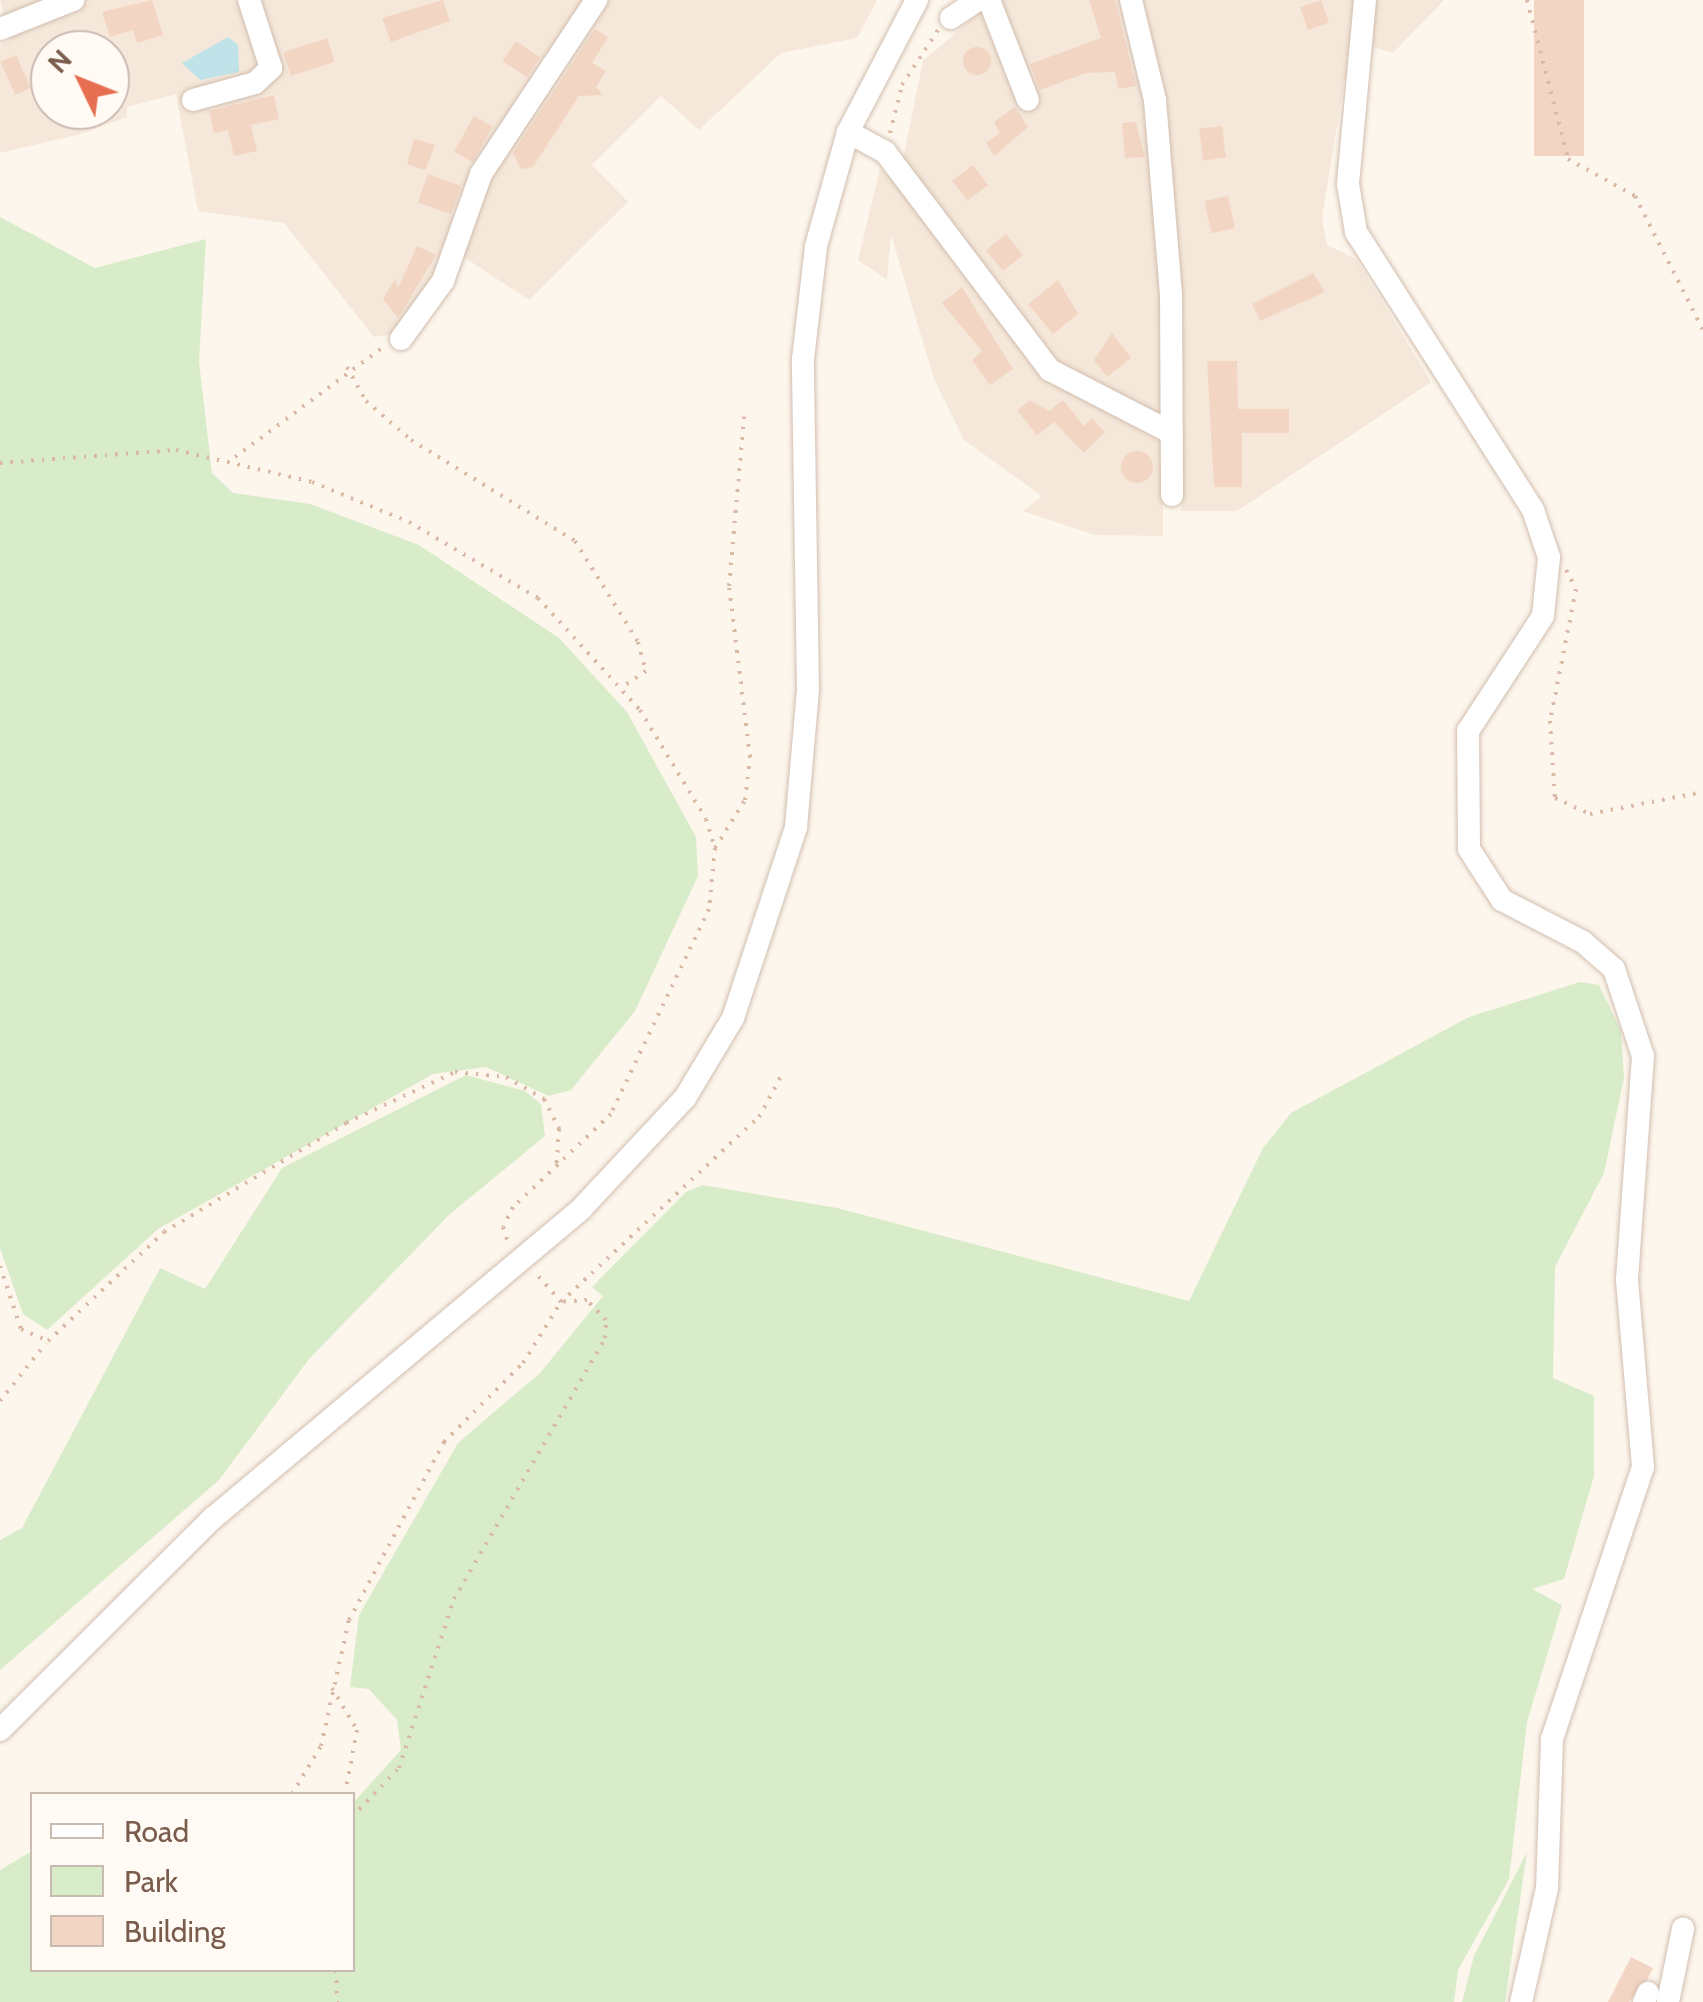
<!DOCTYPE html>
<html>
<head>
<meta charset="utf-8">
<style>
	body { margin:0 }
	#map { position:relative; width:1703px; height:2002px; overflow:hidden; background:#fdf6ec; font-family:Cabin,sans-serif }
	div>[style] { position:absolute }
	.residential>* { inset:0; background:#f5e8da }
	.green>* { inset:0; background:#d8ecc9 }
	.water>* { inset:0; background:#bfe3e8 }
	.building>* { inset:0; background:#f3d5c3; transform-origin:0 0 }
	.round { border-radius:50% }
	.path>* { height:4px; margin-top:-2px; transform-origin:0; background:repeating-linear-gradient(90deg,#d9b8a5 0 2.5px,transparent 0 10.5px) }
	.roads { filter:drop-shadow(0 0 2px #d1beb0) drop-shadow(0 0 2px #d1beb0) }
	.minor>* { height:22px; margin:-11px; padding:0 11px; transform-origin:11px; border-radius:11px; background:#fff }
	span { translate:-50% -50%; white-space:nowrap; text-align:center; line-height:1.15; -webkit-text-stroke:8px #fffaf3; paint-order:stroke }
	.legend { position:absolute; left:30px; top:1792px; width:325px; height:180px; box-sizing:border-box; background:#fffaf3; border:2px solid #cabbb1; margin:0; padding:12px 18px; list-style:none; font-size:30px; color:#7a5c4d }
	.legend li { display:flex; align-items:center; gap:20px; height:50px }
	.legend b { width:50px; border:2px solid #cabbb1 }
	.north { position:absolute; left:30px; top:30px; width:100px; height:100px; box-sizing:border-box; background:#fffaf3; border:2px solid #cabbb1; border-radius:50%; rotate:313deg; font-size:28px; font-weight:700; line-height:40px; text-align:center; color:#7a5c4d }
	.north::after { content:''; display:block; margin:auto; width:35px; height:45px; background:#e76f51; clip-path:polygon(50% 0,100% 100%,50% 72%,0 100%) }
</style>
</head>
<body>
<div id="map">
	<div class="residential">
		<i style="clip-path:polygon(evenodd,0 0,877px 0,857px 38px,781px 53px,699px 130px,661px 96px,592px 165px,628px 202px,529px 300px,461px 255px,396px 334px,374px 337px,284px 223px,198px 211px,176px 94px,127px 107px,127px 117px,85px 133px,0 153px,0 45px,10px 40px,0 0,50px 50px,110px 50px,110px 110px,50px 110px,50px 50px)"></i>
		<i style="clip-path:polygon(994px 0,1444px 0,1393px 53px,1374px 47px,1344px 81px,1322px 219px,1327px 245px,1356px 259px,1431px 382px,1237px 511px,1181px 511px,1182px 498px,1163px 497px,1163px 536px,1095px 535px,1023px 511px,1042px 496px,964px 440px,934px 379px,891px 235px,887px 280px,858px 260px,880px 169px,898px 184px,923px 61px)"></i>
	</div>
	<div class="green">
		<i style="clip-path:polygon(0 217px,95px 268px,206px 239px,199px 362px,212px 473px,233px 493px,310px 504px,419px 545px,559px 638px,627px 712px,696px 837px,698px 876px,635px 1011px,571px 1090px,549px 1096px,486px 1067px,433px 1074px,158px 1229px,47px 1330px,23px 1314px,0 1248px)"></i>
		<i style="clip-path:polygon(1580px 982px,1599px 985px,1621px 1031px,1624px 1078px,1604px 1173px,1555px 1267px,1553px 1378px,1594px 1396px,1594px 1476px,1564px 1579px,1532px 1589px,1562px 1605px,1527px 1722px,1509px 1879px,1458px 1970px,1454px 2002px,0 2002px,0 1870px,32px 1851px,32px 1970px,352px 1970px,353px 1803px,401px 1750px,397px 1720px,369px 1689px,350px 1687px,359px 1615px,458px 1443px,540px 1373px,603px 1296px,592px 1287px,686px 1192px,703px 1185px,837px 1208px,1189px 1301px,1263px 1148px,1291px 1113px,1469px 1017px)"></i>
		<i style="clip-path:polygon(466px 1075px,525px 1091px,541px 1104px,545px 1136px,450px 1214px,309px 1359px,219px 1480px,0 1670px,0 1540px,22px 1528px,160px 1268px,205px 1289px,282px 1168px)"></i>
		<i style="clip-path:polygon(1527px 1852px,1505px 2002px,1462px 2002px,1474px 1956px)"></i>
	</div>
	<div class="water">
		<i style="clip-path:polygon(228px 37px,238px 45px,239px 72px,200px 80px,182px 63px)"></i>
	</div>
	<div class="building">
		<i style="clip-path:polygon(152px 0,163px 35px,137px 43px,133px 30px,110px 37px,102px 12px)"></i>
		<i style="clip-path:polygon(443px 0,450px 21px,391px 42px,382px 18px)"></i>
		<i style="clip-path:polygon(1089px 0,1115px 0,1136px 86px,1118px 89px,1115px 72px,1086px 73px,1040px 90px,1030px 64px,1101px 38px)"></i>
		<i style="left:1321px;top:0;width:24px;height:22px;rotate:71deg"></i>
		<i style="left:1534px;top:0;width:50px;height:156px"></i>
		<i style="clip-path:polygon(595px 29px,608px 37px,592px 63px,606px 71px,596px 87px,603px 95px,579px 96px,533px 167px,521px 169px,513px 153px)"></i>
		<i style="left:327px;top:38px;width:25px;height:46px;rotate:72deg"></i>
		<i style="left:516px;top:41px;width:29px;height:24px;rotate:34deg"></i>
		<i class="round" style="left:963px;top:47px;width:28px;height:28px"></i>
		<i style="left:16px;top:55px;width:36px;height:17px;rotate:66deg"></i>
		<i style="clip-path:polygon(274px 95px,279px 119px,251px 125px,257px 151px,234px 156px,228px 130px,214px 133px,209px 111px)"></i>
		<i style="clip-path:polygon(1015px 107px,1028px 127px,994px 156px,986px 143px,1000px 133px,994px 122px)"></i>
		<i style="left:474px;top:116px;width:21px;height:41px;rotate:29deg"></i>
		<i style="clip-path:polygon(1136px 122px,1145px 157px,1125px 158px,1122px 123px)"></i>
		<i style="left:1222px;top:126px;width:32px;height:23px;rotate:83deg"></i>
		<i style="clip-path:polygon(414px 139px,435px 145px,425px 170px,407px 164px)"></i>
		<i style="left:973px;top:165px;width:25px;height:26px;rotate:53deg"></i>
		<i style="left:428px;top:174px;width:35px;height:30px;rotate:20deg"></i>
		<i style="left:1228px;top:196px;width:33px;height:24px;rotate:78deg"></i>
		<i style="left:1006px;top:234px;width:27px;height:26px;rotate:51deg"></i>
		<i style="clip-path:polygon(417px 246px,436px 255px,398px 318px,383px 299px,395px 279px,398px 288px)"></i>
		<i style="clip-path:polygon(1313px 273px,1325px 292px,1260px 321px,1252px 304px)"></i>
		<i style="clip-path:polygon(1058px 280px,1078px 314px,1053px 334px,1028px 304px)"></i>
		<i style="clip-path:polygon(962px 287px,1013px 369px,990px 385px,972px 360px,982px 351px,942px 303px)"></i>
		<i style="clip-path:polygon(1112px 333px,1131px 358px,1107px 377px,1094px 360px)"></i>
		<i style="clip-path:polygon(1207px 361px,1237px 361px,1238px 409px,1289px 409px,1289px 433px,1242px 433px,1242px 487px,1214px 487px)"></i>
		<i style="clip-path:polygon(1030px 400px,1049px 411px,1063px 400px,1084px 426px,1092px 418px,1105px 432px,1084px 453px,1054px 422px,1037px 435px,1017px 410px)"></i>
		<i class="round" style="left:1121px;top:451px;width:32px;height:32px"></i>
		<i style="clip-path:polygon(1631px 1957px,1653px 1968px,1648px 1978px,1629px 2002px,1608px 2002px)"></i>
	</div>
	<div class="path">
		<i style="left:1527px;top:0;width:164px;rotate:75.5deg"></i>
		<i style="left:1568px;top:159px;width:77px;rotate:28.9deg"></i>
		<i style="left:1635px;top:196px;width:150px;rotate:63.1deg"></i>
		<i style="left:890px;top:133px;width:49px;rotate:-76deg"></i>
		<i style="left:902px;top:85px;width:66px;rotate:-56.8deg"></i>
		<i style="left:347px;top:367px;width:39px;rotate:61deg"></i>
		<i style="left:366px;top:401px;width:60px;rotate:40.9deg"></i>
		<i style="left:411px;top:440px;width:193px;rotate:31.6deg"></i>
		<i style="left:575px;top:541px;width:119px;rotate:58deg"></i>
		<i style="left:638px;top:642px;width:30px;rotate:75deg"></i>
		<i style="left:646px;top:671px;width:29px;rotate:146deg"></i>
		<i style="left:235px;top:457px;width:184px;rotate:-36.6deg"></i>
		<i style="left:0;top:463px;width:176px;rotate:-4.2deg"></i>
		<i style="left:176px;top:450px;width:140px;rotate:13.2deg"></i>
		<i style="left:312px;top:482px;width:105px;rotate:22.4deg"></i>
		<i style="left:409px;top:522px;width:150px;rotate:30.5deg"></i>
		<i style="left:538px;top:598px;width:151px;rotate:47.7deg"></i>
		<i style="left:640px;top:710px;width:127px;rotate:58.8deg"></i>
		<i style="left:706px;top:819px;width:30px;rotate:73deg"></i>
		<i style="left:715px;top:848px;width:61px;rotate:95.6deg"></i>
		<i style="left:709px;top:909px;width:227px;rotate:115.6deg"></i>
		<i style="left:611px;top:1114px;width:135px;rotate:136.5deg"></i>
		<i style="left:513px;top:1207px;width:22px;rotate:117deg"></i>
		<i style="left:503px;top:1227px;width:16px;rotate:72deg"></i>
		<i style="left:1566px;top:570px;width:21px;rotate:62deg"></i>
		<i style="left:1576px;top:589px;width:135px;rotate:101.1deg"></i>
		<i style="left:1550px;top:721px;width:77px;rotate:86.3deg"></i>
		<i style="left:1555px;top:798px;width:38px;rotate:25deg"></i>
		<i style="left:1590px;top:814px;width:115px;rotate:-11deg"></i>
		<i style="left:715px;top:848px;width:57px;rotate:-58deg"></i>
		<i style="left:745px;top:800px;width:43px;rotate:-83.4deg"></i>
		<i style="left:750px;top:757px;width:172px;rotate:-97deg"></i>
		<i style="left:729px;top:586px;width:170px;rotate:-84.9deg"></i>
		<i style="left:0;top:1266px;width:66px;rotate:71.6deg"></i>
		<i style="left:21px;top:1329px;width:30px;rotate:24deg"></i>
		<i style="left:48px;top:1341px;width:159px;rotate:-43.2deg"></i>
		<i style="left:164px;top:1232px;width:212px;rotate:-30.9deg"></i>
		<i style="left:346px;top:1123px;width:120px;rotate:-25.1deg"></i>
		<i style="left:455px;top:1072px;width:51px;rotate:5.6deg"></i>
		<i style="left:506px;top:1077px;width:44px;rotate:30.1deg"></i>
		<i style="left:544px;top:1099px;width:34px;rotate:63deg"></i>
		<i style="left:559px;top:1129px;width:39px;rotate:94deg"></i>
		<i style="left:0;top:1401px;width:74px;rotate:-51.6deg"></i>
		<i style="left:332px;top:1688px;width:49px;rotate:59.2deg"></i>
		<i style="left:357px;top:1730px;width:65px;rotate:100.6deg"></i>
		<i style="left:292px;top:1794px;width:56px;rotate:-58.9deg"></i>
		<i style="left:321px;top:1746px;width:129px;rotate:-77.5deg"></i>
		<i style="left:349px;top:1620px;width:202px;rotate:-61.9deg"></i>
		<i style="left:444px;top:1442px;width:112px;rotate:-45deg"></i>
		<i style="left:523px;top:1363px;width:72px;rotate:-58.1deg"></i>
		<i style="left:561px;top:1302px;width:41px;rotate:-131.1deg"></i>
		<i style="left:352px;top:1817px;width:68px;rotate:-46.2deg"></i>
		<i style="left:399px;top:1768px;width:178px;rotate:-72deg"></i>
		<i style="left:454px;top:1599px;width:302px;rotate:-59.9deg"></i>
		<i style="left:605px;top:1338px;width:18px;rotate:-87deg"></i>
		<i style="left:606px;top:1320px;width:28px;rotate:-134deg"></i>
		<i style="left:587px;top:1300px;width:26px;rotate:176deg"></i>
		<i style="left:561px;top:1302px;width:271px;rotate:-43.1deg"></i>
		<i style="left:759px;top:1117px;width:52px;rotate:-61.5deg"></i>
		<i style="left:336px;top:1970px;width:32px;rotate:88deg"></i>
	</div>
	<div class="roads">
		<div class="minor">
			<i style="left:989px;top:0;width:107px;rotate:68.7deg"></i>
			<i style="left:1131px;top:0;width:103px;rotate:76.5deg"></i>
			<i style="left:1155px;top:100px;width:195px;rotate:85.3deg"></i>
			<i style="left:1171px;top:294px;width:201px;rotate:89.7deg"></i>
			<i style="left:1365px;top:0;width:185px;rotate:95.3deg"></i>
			<i style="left:1348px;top:184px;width:49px;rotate:80.5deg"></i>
			<i style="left:1356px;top:232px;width:330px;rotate:57.5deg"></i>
			<i style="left:1533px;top:510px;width:50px;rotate:71.2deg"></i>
			<i style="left:1549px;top:557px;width:59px;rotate:95.8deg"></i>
			<i style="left:1543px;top:616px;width:137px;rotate:123.1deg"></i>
			<i style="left:1468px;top:731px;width:118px;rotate:89.5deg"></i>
			<i style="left:1469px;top:849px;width:61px;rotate:57.1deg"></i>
			<i style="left:1502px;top:900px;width:91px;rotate:27.4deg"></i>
			<i style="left:1583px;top:942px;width:41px;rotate:41.1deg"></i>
			<i style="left:1614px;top:969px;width:92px;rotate:71.6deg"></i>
			<i style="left:1643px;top:1056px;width:225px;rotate:94.1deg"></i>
			<i style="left:1627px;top:1280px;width:188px;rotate:85.1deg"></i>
			<i style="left:1643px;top:1467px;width:287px;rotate:108.5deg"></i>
			<i style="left:1552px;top:1739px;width:149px;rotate:91.9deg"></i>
			<i style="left:1547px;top:1888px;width:117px;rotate:102.8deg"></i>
			<i style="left:951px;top:18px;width:32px;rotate:-34deg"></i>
			<i style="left:0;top:29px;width:79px;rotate:-21.7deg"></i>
			<i style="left:193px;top:100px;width:64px;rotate:-15.3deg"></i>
			<i style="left:255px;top:83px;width:22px;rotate:-43deg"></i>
			<i style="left:271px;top:68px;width:71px;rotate:-107.9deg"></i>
			<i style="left:848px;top:132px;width:42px;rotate:28.4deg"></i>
			<i style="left:885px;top:152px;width:273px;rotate:52.9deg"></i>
			<i style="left:1050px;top:370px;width:137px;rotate:27.3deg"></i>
			<i style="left:401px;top:339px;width:72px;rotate:-54.1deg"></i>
			<i style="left:443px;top:281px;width:114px;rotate:-70.4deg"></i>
			<i style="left:481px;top:174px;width:209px;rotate:-56.5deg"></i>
			<i style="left:0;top:1730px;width:301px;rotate:-44.9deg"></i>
			<i style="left:213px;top:1518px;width:481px;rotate:-40deg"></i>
			<i style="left:581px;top:1209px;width:152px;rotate:-46.9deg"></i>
			<i style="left:685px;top:1098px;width:93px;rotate:-59deg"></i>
			<i style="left:733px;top:1018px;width:201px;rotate:-71.7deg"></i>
			<i style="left:796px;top:827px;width:138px;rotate:-85deg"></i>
			<i style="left:808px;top:690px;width:331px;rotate:-90.9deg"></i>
			<i style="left:803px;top:359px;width:114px;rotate:-83.4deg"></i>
			<i style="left:816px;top:246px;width:118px;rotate:-74.3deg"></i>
			<i style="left:848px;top:132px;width:149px;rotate:-62.4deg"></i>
			<i style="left:1644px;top:2002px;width:10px;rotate:-66deg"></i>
			<i style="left:1668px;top:2002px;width:75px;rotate:-78.4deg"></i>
		</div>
	</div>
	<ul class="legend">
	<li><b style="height:12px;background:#fff"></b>Road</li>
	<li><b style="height:28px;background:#d8ecc9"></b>Park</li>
	<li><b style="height:28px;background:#f3d5c3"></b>Building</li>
	</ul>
	<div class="north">N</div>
</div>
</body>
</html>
